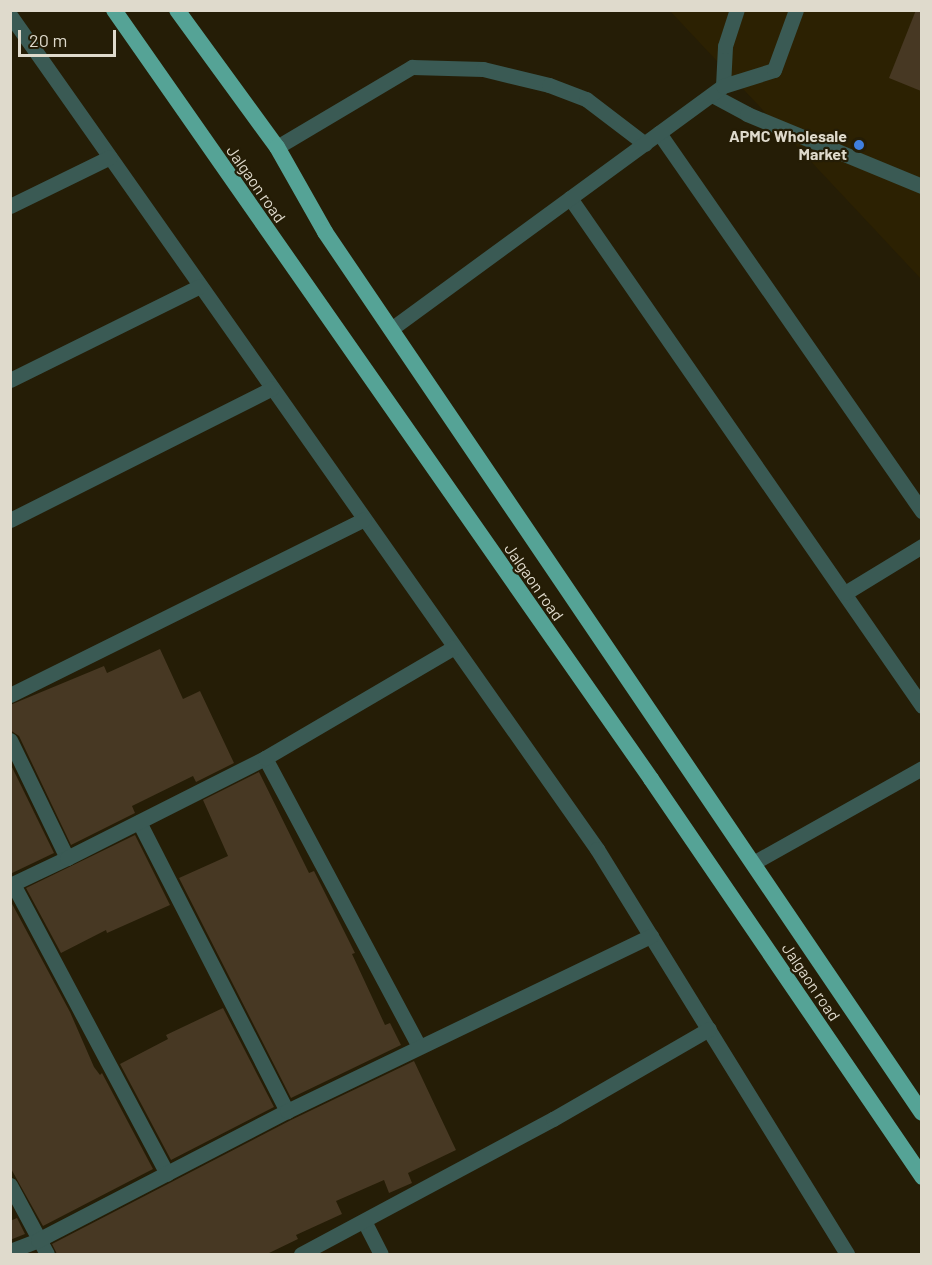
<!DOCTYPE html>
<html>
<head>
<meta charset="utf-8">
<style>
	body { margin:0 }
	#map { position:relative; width:932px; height:1265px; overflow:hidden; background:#251d06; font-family:Barlow,sans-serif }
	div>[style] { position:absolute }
	.built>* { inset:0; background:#2c2102 }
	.building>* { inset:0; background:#473823 }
	.minor>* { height:15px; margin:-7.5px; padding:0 7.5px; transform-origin:7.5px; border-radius:7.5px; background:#3a5a54 }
	.trunk>* { height:16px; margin:-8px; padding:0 8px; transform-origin:8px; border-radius:8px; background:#55a396 }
	.dots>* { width:16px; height:16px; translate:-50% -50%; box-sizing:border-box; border:3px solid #251d06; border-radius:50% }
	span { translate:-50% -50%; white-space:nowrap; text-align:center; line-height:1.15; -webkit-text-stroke:4.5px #251d06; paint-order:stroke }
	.poi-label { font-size:16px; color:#dfdacc; font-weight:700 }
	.right { translate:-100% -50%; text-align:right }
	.street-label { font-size:16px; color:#dfdacc }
	.frame { position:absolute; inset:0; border:12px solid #dfdacc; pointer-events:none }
	.scale { position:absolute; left:18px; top:30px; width:98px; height:27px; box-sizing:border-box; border:3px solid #dfdacc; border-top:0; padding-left:8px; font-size:18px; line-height:21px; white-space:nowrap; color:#dfdacc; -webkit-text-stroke:4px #251d06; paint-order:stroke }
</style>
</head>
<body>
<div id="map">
	<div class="built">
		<i style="clip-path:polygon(670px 11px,921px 11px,921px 279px)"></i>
	</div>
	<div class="building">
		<i style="clip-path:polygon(916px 10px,921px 10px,921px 91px,889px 78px)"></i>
		<i style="clip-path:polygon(160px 649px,183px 699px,200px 691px,234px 763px,196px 782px,193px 776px,132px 806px,135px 813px,71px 845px,19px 736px,10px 730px,10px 705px,104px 666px,107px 673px)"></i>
		<i style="clip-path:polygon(10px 763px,54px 853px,10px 874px)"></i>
		<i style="clip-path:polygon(259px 772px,309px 873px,314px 871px,355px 953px,352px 954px,385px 1025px,390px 1023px,401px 1045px,291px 1098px,179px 878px,228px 856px,203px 800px)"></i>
		<i style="clip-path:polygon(135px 835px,170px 905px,107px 933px,106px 930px,61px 953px,26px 888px)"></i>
		<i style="clip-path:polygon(10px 900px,70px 1012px,94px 1067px,100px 1075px,102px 1073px,153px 1169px,43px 1226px,10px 1167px)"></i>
		<i style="clip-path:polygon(223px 1008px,274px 1107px,171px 1160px,120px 1064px,168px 1039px,166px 1035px)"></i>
		<i style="clip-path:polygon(414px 1061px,456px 1150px,408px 1173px,412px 1183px,389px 1193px,384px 1180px,336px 1201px,342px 1214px,296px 1235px,298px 1239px,267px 1254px,57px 1254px,52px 1244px,291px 1120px)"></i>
		<i style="clip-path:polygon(17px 1218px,25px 1234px,10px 1240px,10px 1221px)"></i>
	</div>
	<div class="minor">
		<i style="left:10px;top:15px;width:1020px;rotate:54.86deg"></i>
		<i style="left:597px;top:849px;width:476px;rotate:58.3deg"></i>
		<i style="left:723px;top:86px;width:40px;rotate:-87.1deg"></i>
		<i style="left:725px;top:46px;width:38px;rotate:-72deg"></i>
		<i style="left:712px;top:95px;width:40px;rotate:28deg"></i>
		<i style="left:747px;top:114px;width:189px;rotate:22.4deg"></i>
		<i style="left:659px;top:133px;width:461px;rotate:55.2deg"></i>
		<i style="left:277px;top:147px;width:157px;rotate:-30.7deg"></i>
		<i style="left:412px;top:67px;width:71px;rotate:1.6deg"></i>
		<i style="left:483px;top:69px;width:68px;rotate:13.6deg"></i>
		<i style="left:549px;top:85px;width:40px;rotate:21deg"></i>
		<i style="left:586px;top:99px;width:74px;rotate:37.3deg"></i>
		<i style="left:570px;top:198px;width:618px;rotate:55.28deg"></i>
		<i style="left:10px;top:206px;width:111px;rotate:-26.1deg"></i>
		<i style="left:391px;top:329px;width:411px;rotate:-36.2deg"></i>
		<i style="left:723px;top:86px;width:53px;rotate:-17.4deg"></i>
		<i style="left:774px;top:70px;width:64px;rotate:-69.9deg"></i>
		<i style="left:10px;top:380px;width:212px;rotate:-26.3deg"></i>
		<i style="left:10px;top:520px;width:293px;rotate:-26.7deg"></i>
		<i style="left:845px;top:593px;width:90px;rotate:-31.4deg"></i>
		<i style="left:10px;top:695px;width:395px;rotate:-26.4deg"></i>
		<i style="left:10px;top:740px;width:131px;rotate:64.2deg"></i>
		<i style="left:67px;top:858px;width:63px;rotate:154.7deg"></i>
		<i style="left:265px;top:758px;width:327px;rotate:61.9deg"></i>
		<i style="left:139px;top:822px;width:325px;rotate:62.9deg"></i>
		<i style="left:67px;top:858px;width:222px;rotate:-26.8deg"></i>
		<i style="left:265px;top:758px;width:219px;rotate:-30.4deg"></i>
		<i style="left:753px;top:863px;width:194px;rotate:-29.3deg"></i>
		<i style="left:13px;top:884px;width:328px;rotate:62deg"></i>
		<i style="left:10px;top:1185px;width:78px;rotate:61.8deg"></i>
		<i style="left:364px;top:1221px;width:37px;rotate:63deg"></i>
		<i style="left:10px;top:1251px;width:30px;rotate:-21deg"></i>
		<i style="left:38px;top:1240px;width:280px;rotate:-27.4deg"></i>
		<i style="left:287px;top:1111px;width:404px;rotate:-25.7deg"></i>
		<i style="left:301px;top:1254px;width:286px;rotate:-28.2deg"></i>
		<i style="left:553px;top:1119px;width:180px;rotate:-30deg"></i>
	</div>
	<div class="trunk">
		<i style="left:114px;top:10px;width:938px;rotate:55.07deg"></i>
		<i style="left:651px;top:779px;width:482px;rotate:55.7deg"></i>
		<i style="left:177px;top:10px;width:170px;rotate:53.9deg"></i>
		<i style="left:277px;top:147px;width:98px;rotate:60.5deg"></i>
		<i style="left:325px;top:232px;width:1064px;rotate:55.88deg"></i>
	</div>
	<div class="dots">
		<i style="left:859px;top:145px;background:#3f7fe0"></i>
	</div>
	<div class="poi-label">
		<span class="right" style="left:847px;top:145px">APMC Wholesale<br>Market</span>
	</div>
	<div class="street-label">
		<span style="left:256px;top:184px;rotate:55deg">Jalgaon road</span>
		<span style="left:534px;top:582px;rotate:55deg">Jalgaon road</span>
		<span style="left:811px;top:982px;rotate:56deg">Jalgaon road</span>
	</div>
	<div class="frame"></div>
	<div class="scale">20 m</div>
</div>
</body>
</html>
